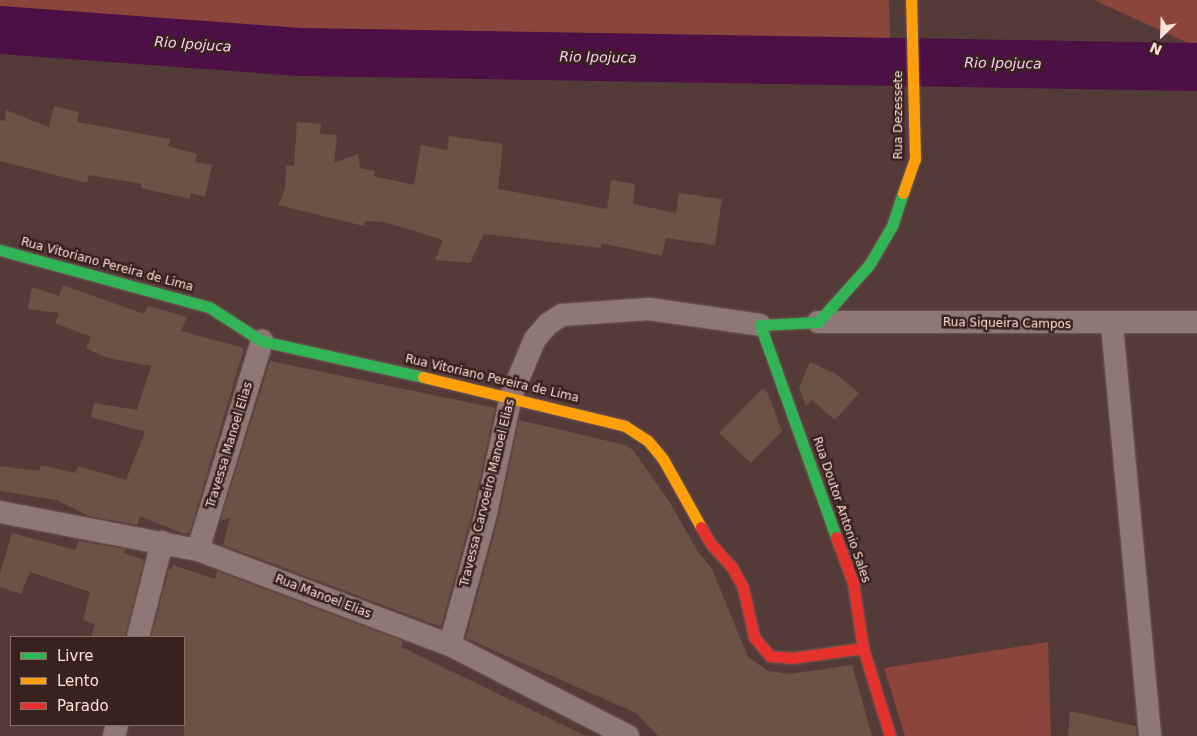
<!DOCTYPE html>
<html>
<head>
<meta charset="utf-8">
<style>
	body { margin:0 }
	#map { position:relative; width:1197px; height:736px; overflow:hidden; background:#553b38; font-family:"DejaVu Sans",sans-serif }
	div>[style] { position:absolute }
	.green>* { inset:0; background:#8b453b }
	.river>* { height:48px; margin:-24px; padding:0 24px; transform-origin:24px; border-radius:24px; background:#4c0f46 }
	.building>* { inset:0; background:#6c5147 }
	.roads { filter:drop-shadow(0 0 1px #705956) drop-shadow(0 0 1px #705956) }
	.street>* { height:22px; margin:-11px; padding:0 11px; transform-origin:11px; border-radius:11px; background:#8d7875 }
	.fast>* { height:11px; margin:-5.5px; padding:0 5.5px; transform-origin:5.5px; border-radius:5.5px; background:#30b455 }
	.slow>* { height:11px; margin:-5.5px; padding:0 5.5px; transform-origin:5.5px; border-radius:5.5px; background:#ff9f0a }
	.jam>* { height:11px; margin:-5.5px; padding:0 5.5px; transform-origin:5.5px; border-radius:5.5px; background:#e5322d }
	span { translate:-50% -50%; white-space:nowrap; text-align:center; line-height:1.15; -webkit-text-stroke:5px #38221e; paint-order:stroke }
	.street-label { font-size:12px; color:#fedfd9 }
	.water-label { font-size:14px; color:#facdf4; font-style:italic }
	.legend { position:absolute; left:10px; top:636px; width:175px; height:90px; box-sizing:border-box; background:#38221e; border:1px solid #876e69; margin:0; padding:6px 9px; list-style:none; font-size:15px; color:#fedfd9 }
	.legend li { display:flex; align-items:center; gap:10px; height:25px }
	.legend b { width:25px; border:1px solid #876e69 }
	.north { position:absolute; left:1137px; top:10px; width:50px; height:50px; -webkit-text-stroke:4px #38221e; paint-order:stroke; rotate:204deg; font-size:14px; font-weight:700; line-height:20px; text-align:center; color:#fedfd9 }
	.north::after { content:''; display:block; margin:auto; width:18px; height:22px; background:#fedfd9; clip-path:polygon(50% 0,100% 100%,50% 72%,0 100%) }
</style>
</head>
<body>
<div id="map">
	<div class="green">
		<i style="clip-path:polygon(0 0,889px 0,890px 39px,876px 61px,561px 57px,0 15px)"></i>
		<i style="clip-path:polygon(1094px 0,1197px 0,1197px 47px)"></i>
		<i style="clip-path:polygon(1048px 642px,1051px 736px,905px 736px,884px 668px)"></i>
	</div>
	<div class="river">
		<i style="left:0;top:30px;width:303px;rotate:4.2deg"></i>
		<i style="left:302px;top:52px;width:895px;rotate:0.96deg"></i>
	</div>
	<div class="building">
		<i style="clip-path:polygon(54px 106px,79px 112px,77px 122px,170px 139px,168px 146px,197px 154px,195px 162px,212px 165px,205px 197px,191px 193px,190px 199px,141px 188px,142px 184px,89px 175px,87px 183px,0 161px,0 120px,5px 121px,6px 110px,49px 127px)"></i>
		<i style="clip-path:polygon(297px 122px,321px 124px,320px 134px,337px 135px,334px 163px,358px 154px,360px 168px,375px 171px,374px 176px,414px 185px,421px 145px,447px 150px,449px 136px,503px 144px,498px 189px,607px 209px,611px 180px,635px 184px,633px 204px,676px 213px,679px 193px,722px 199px,715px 245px,666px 238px,662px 256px,601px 243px,601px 248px,484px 234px,470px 263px,435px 260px,443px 240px,385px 222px,365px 221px,364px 226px,278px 205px,285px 189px,286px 165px,294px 166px)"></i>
		<i style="clip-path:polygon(63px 285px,144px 314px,148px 306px,187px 317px,181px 331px,244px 348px,190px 532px,184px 534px,140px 516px,137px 525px,89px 516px,56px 500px,0 491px,0 466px,39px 471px,41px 465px,76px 473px,78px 466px,126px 480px,145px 432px,91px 417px,94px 403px,137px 410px,151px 366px,108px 358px,86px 348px,91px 337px,55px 323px,59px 313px,28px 309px,32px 287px,59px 296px)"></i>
		<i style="clip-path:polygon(270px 361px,495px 408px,473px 510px,441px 627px,223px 545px,230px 518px,220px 521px)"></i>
		<i style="clip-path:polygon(810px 362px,836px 374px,859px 393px,835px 420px,812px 400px,806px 406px,799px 388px)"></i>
		<i style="clip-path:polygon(763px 388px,768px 394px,782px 431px,751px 463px,719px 433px)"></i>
		<i style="clip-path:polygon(519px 420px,625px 445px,633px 450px,669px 501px,698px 552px,712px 569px,748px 657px,768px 671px,790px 674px,852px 665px,872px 736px,658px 736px,636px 713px,466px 638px,499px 516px)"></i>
		<i style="clip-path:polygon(12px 533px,75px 550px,79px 541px,126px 549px,124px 553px,144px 560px,125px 637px,91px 637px,95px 624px,83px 620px,90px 592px,30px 572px,21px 594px,0 587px,0 573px)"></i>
		<i style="clip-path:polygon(173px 565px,215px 579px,217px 571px,403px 641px,401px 647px,586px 736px,184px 736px,184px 637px,151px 637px,169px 569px,171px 570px)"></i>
		<i style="clip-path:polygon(1070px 711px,1136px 726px,1137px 736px,1068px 736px)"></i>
	</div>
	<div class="roads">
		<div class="street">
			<i style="left:818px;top:322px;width:379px"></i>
			<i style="left:1112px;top:325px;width:413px;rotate:84.7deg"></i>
			<i style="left:0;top:512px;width:202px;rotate:10.9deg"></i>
			<i style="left:198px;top:550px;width:269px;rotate:20.7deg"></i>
			<i style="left:450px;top:645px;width:200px;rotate:27.1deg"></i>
			<i style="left:198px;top:550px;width:219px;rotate:-73deg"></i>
			<i style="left:138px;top:637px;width:98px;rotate:-75.8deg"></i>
			<i style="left:450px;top:645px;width:137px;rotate:-74.7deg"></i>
			<i style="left:486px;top:513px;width:120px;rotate:-77.9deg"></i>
			<i style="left:511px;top:396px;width:62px;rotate:-67.2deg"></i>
			<i style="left:535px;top:339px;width:20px;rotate:-49deg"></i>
			<i style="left:548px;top:324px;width:17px;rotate:-33deg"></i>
			<i style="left:562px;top:315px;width:87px;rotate:-3.9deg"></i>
			<i style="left:649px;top:309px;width:112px;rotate:8.2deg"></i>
			<i style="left:114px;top:736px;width:11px;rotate:-75deg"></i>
		</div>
		<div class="fast">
			<i style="left:0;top:250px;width:217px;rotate:15.3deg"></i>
			<i style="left:209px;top:307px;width:63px;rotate:32.7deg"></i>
			<i style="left:262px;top:341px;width:165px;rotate:12.6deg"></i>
			<i style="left:836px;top:537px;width:225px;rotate:-109.7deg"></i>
			<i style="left:760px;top:325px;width:58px;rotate:-3deg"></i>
			<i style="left:818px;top:322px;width:76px;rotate:-48.2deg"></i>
			<i style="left:869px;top:265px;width:45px;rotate:-59.5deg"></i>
			<i style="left:892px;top:226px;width:35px;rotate:-72deg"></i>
		</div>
		<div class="slow">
			<i style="left:903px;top:193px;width:36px;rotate:-71deg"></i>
			<i style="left:915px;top:159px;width:159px;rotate:-91.4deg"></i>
			<i style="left:423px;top:377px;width:208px;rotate:13.6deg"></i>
			<i style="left:625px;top:426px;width:27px;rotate:33deg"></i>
			<i style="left:648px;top:441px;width:23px;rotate:50deg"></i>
			<i style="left:663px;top:459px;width:78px;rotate:60.8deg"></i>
		</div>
		<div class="jam">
			<i style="left:701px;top:527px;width:20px;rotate:60deg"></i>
			<i style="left:711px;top:544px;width:31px;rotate:48deg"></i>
			<i style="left:732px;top:567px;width:24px;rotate:62deg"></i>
			<i style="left:743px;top:588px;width:50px;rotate:77.3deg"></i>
			<i style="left:754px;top:637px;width:25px;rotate:50deg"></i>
			<i style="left:770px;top:656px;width:21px;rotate:5deg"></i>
			<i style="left:791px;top:658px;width:73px;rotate:-7.9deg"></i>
			<i style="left:836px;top:537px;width:49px;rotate:69.7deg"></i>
			<i style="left:853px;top:583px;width:66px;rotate:81.3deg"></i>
			<i style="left:863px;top:648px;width:92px;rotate:72.9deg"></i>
		</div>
	</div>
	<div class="street-label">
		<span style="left:899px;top:115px;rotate:-90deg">Rua Dezessete</span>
		<span style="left:107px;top:265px;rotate:15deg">Rua Vitoriano Pereira de Lima</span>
		<span style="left:1007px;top:324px;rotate:1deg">Rua Siqueira Campos</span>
		<span style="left:492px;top:379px;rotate:13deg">Rua Vitoriano Pereira de Lima</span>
		<span style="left:230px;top:445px;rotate:-73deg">Travessa Manoel Elias</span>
		<span style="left:488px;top:493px;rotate:-76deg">Travessa Carvoeiro Manoel Elias</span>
		<span style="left:841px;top:510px;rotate:71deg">Rua Doutor Antonio Sales</span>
		<span style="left:323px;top:597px;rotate:21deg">Rua Manoel Elias</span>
	</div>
	<div class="water-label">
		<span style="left:193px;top:44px;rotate:4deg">Rio Ipojuca</span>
		<span style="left:598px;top:57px;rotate:1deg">Rio Ipojuca</span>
		<span style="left:1003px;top:63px;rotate:1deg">Rio Ipojuca</span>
	</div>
	<ul class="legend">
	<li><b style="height:6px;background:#30b455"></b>Livre</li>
	<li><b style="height:6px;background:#ff9f0a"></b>Lento</li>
	<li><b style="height:6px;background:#e5322d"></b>Parado</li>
	</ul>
	<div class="north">N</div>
</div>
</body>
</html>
